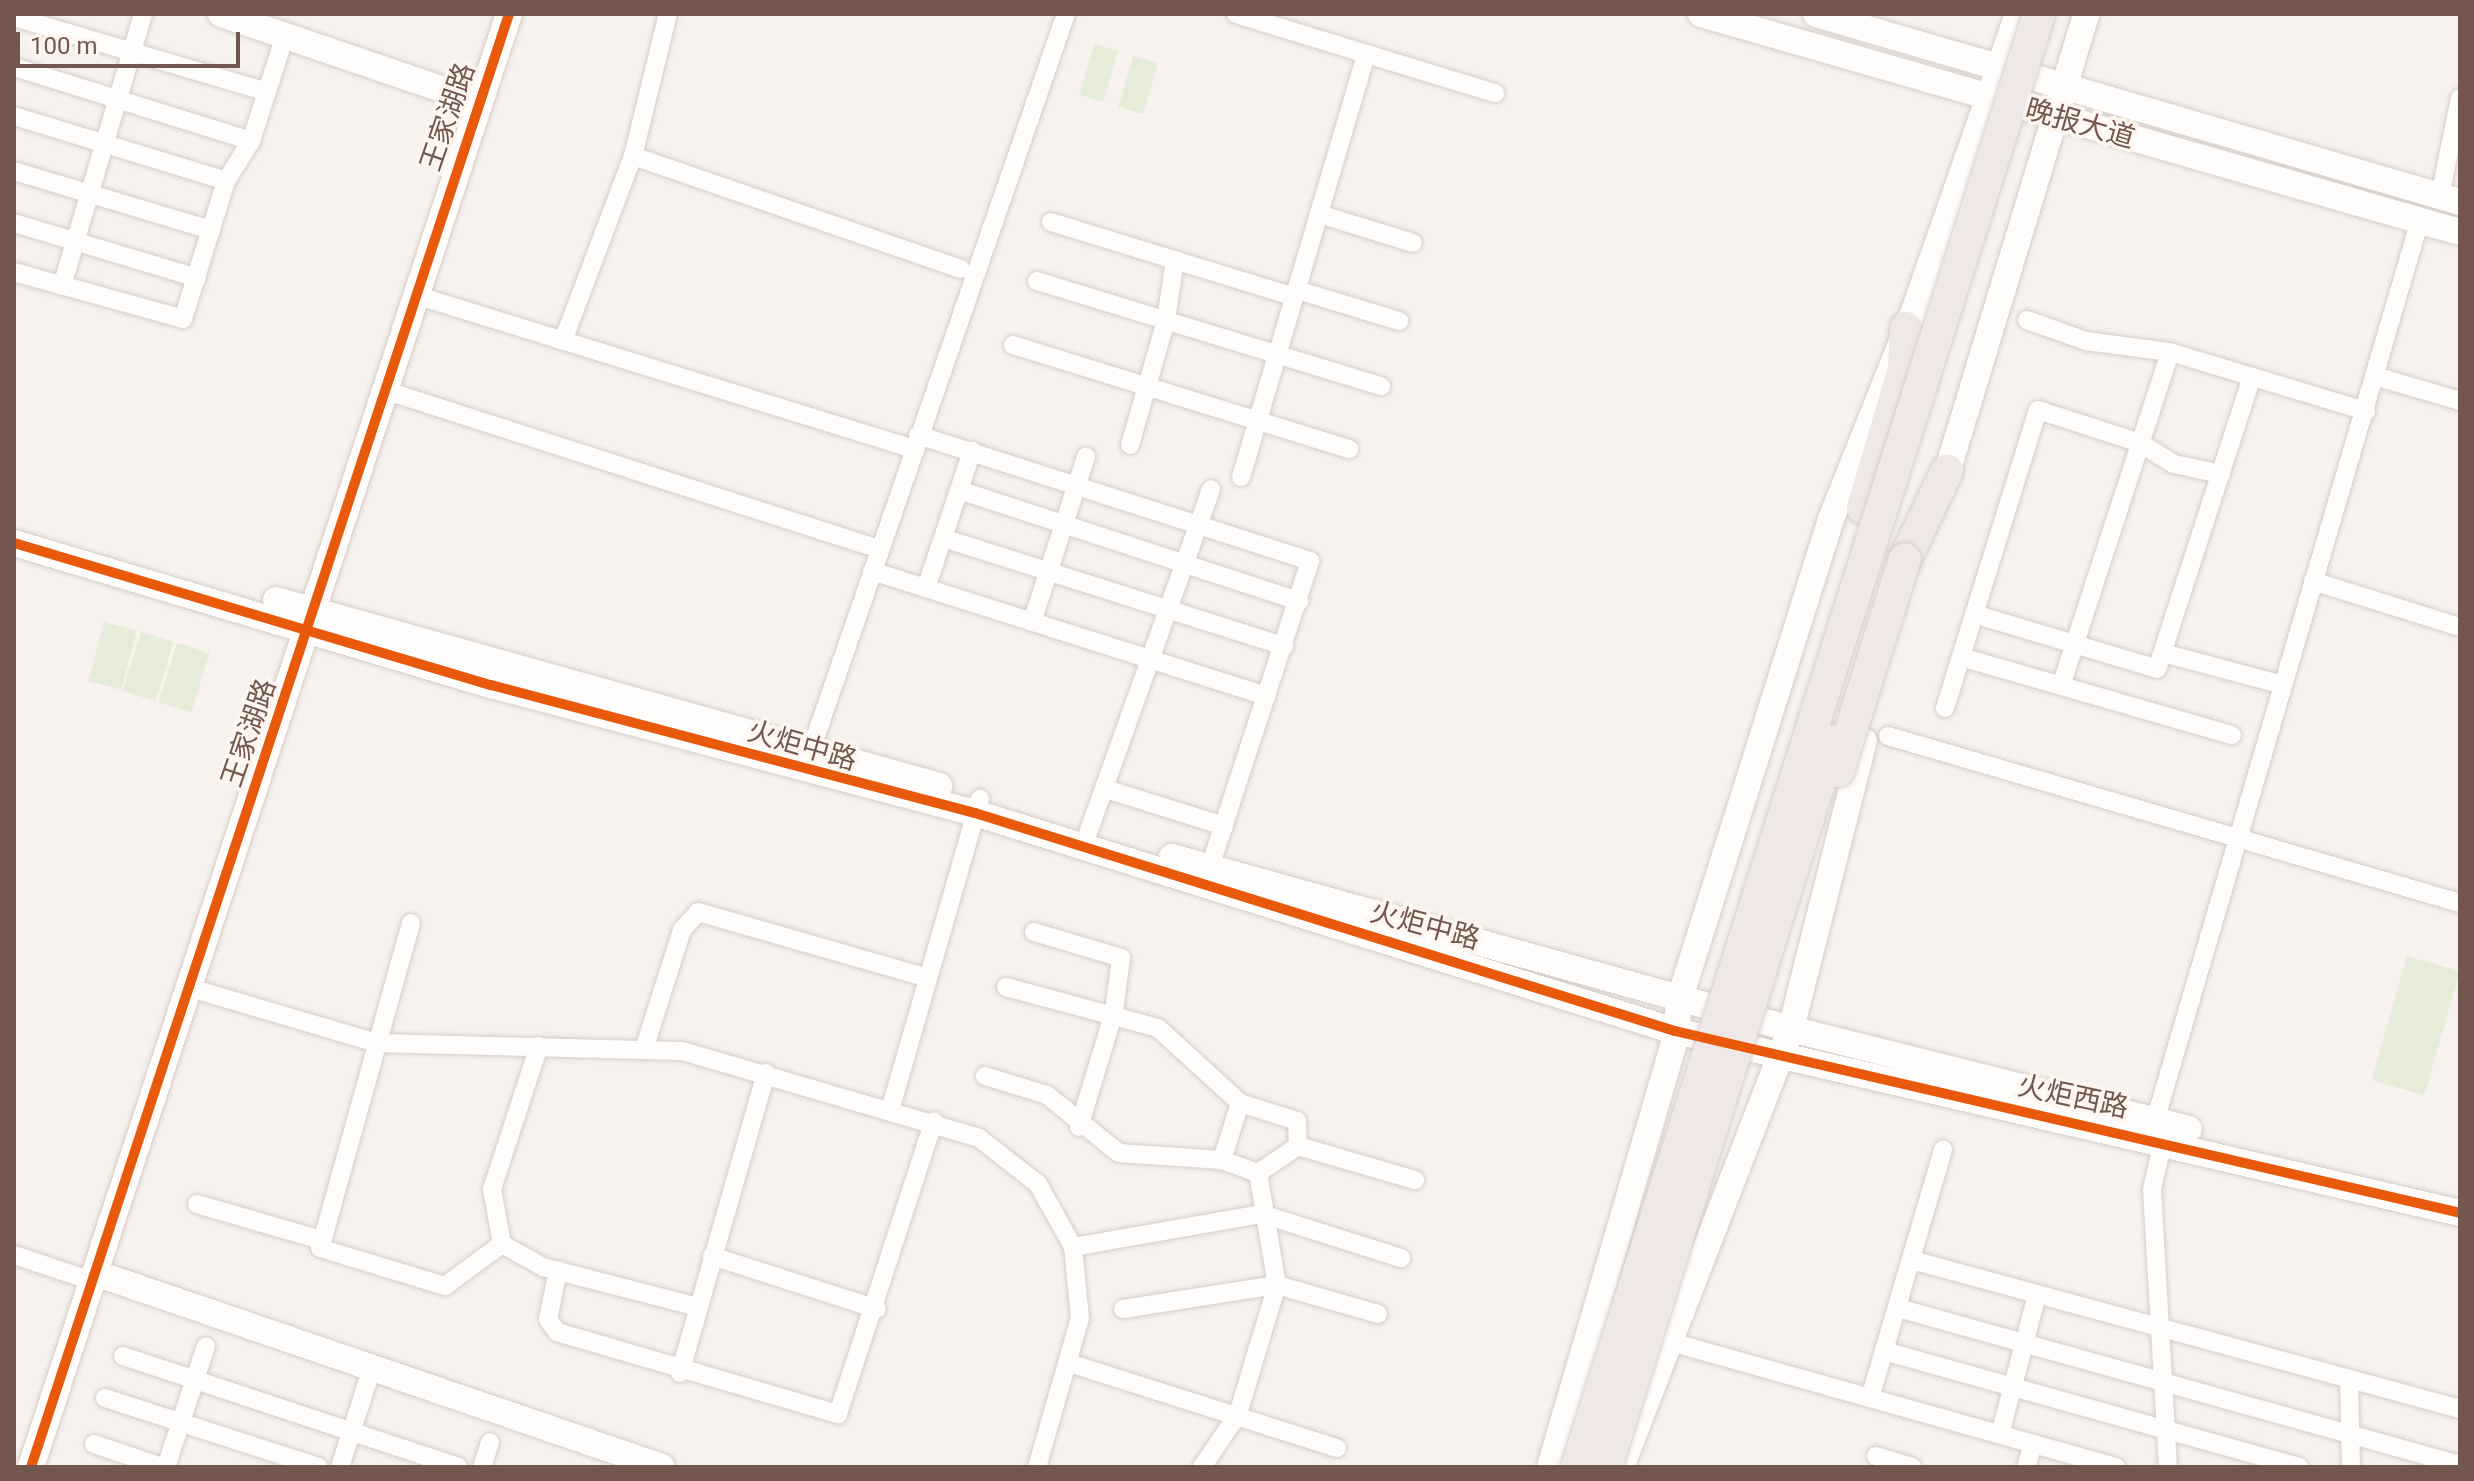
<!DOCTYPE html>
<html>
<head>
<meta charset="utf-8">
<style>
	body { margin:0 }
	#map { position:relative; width:2474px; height:1481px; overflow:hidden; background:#f7f2ed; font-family:Roboto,"Noto Sans SC",sans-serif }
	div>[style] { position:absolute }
	.green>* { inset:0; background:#e6ecd9; transform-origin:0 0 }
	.roads { filter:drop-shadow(0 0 2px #d6cdca) drop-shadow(0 0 2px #d6cdca) }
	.street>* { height:18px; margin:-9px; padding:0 9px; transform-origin:9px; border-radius:9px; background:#fefdfc }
	.secondary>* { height:26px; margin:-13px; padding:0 13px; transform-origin:13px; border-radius:13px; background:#fefdfc }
	.highway>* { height:32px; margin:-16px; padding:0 16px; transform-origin:16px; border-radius:16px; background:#f0e8e6 }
	.bridges { filter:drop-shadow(0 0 2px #d8cfcb) drop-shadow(0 0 2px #d8cfcb) }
	.highway-bridge>* { height:32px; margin:-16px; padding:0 16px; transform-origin:16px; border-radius:16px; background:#f0e8e6 }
	.cycleway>* { height:10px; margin:-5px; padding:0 5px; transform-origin:5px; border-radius:5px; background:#e8590c }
	span { translate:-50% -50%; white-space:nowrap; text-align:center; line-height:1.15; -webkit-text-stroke:7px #fdf6ef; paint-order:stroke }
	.street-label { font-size:28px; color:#73574f }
	.frame { position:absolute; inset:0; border:16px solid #73574f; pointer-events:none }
	.scale { position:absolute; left:16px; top:32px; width:224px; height:36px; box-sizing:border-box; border:4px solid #73574f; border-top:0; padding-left:10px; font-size:24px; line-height:28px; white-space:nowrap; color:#73574f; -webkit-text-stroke:6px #fdf6ef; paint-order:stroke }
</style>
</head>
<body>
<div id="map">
	<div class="green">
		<i style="left:1094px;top:44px;width:25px;height:53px;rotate:16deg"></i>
		<i style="left:1133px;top:56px;width:26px;height:53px;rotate:16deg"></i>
		<i style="left:104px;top:622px;width:34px;height:61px;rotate:15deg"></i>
		<i style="left:141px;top:632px;width:34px;height:62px;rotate:17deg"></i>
		<i style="left:177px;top:643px;width:34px;height:62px;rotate:17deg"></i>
		<i style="left:2407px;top:956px;width:55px;height:129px;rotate:16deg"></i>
	</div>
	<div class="roads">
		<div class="street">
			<i style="left:1236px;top:14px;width:271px;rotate:17deg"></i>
			<i style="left:14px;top:17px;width:264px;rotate:16.5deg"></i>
			<i style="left:14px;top:67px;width:248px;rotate:17.3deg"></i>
			<i style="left:14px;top:116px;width:222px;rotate:17deg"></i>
			<i style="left:633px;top:156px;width:347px;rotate:19deg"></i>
			<i style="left:14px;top:171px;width:206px;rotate:16.7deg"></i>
			<i style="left:2440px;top:196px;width:100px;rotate:-78.5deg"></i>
			<i style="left:1319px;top:214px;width:98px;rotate:17.1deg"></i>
			<i style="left:1051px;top:222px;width:255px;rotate:17.1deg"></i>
			<i style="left:14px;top:223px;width:191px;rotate:16.7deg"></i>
			<i style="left:14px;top:272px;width:175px;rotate:15.5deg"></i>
			<i style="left:183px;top:319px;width:145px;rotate:-72.7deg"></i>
			<i style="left:226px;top:181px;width:47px;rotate:-58deg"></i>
			<i style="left:251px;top:141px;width:110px;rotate:-72.1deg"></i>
			<i style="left:1037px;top:281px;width:360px;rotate:17deg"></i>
			<i style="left:62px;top:286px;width:284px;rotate:-73.4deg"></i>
			<i style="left:1297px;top:290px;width:107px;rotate:16.9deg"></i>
			<i style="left:425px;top:298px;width:512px;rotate:17.16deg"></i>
			<i style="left:2027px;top:320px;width:63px;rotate:19.6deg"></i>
			<i style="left:2086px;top:341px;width:85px;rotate:7.5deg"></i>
			<i style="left:2170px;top:352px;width:205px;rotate:16.8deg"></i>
			<i style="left:563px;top:341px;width:198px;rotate:-69.3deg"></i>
			<i style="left:633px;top:156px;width:146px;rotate:-76.2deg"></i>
			<i style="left:1013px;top:345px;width:352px;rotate:17.2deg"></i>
			<i style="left:2378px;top:377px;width:85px;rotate:16.3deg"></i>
			<i style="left:384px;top:390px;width:520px;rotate:17.81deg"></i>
			<i style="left:918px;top:435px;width:412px;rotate:17.8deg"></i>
			<i style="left:1310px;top:561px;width:322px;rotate:108.1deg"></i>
			<i style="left:1130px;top:445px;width:130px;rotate:-73.9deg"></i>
			<i style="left:1166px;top:320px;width:61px;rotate:-81.5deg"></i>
			<i style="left:1241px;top:477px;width:441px;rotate:-73.5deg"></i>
			<i style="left:959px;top:490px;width:358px;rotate:18.1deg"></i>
			<i style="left:943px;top:538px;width:358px;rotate:17.6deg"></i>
			<i style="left:872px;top:571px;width:414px;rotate:17.6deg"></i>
			<i style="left:2313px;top:581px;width:154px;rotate:17.4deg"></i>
			<i style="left:926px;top:588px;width:145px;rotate:-71.4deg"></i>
			<i style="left:1974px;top:614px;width:191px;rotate:16.7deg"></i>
			<i style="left:2157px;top:669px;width:307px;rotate:-72deg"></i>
			<i style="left:1032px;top:622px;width:174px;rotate:-71.9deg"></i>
			<i style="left:2163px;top:653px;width:124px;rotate:14.9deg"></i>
			<i style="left:1961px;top:657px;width:282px;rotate:16.1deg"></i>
			<i style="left:2061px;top:686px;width:351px;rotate:-71.9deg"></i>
			<i style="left:1945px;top:708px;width:312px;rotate:-72.7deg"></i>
			<i style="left:2038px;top:410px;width:107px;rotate:17.9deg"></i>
			<i style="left:2140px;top:443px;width:40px;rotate:32deg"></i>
			<i style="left:2174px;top:464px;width:48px;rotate:12deg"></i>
			<i style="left:1888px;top:736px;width:596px;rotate:16.28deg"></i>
			<i style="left:812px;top:747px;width:776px;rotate:-70.89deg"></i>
			<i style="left:1106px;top:789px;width:124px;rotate:17.4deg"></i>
			<i style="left:1088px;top:833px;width:365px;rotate:-70.3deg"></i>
			<i style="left:411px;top:923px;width:337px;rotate:105.6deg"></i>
			<i style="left:320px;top:1248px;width:131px;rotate:16.9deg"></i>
			<i style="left:445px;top:1286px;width:71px;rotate:-36.4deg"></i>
			<i style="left:1034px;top:932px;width:91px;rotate:16.6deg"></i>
			<i style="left:1121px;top:958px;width:54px;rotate:97.4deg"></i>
			<i style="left:1114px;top:1012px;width:120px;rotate:106.9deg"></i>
			<i style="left:1006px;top:987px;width:157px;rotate:15.1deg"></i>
			<i style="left:1158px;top:1028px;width:111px;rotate:42.4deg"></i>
			<i style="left:1240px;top:1103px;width:60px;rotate:107.5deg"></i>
			<i style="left:1222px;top:1160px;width:38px;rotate:20deg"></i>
			<i style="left:1258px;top:1173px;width:48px;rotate:-34deg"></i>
			<i style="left:190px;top:988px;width:195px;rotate:16.4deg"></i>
			<i style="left:377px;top:1043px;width:305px;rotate:1.5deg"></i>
			<i style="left:682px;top:1051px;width:309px;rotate:16.3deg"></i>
			<i style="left:979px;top:1138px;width:75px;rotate:37.9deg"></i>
			<i style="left:1038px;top:1184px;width:72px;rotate:60.9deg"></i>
			<i style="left:1073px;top:1247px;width:71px;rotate:84.4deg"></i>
			<i style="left:1080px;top:1318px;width:155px;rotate:106.1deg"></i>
			<i style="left:539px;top:1046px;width:151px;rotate:108.2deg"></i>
			<i style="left:492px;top:1189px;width:56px;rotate:79.7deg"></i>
			<i style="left:502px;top:1244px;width:47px;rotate:29.3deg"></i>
			<i style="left:543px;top:1267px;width:160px;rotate:14.5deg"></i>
			<i style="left:645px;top:1046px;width:122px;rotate:-72.3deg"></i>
			<i style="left:682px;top:930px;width:24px;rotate:-48deg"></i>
			<i style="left:698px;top:912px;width:239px;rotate:16deg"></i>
			<i style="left:985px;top:1076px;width:65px;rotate:17deg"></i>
			<i style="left:1047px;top:1095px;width:92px;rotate:38.9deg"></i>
			<i style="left:1119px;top:1153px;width:103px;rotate:3.9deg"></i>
			<i style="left:1240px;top:1103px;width:60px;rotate:17.5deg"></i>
			<i style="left:1297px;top:1121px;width:25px;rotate:88deg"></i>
			<i style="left:1298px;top:1146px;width:122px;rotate:16.2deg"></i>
			<i style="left:891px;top:1107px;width:321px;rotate:-73.9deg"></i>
			<i style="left:197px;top:1204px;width:129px;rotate:16.2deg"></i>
			<i style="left:1073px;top:1247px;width:192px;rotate:-9.9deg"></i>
			<i style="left:1262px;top:1214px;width:146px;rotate:17.6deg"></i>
			<i style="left:14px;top:1255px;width:85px;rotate:18.4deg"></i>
			<i style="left:712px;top:1256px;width:173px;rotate:17.8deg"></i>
			<i style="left:1912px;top:1260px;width:568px;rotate:15.21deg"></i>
			<i style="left:558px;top:1270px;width:50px;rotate:101.5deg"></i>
			<i style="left:548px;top:1319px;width:16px;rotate:55deg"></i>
			<i style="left:557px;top:1332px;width:293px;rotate:16.3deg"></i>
			<i style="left:838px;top:1414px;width:308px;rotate:-71.9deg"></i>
			<i style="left:1898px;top:1308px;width:584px;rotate:15.61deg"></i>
			<i style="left:1123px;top:1309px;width:156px;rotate:-8.9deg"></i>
			<i style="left:1277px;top:1285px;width:105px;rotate:16deg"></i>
			<i style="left:1685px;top:1346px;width:448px;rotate:15.7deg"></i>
			<i style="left:1884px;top:1351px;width:431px;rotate:15.6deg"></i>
			<i style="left:123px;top:1356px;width:353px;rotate:18.3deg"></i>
			<i style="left:1069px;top:1363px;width:281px;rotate:17.6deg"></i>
			<i style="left:680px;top:1373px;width:312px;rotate:-74deg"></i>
			<i style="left:2349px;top:1379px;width:88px;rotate:88.7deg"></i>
			<i style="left:105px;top:1398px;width:224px;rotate:17.9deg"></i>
			<i style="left:1870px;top:1398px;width:259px;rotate:-73.6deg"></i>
			<i style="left:2000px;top:1434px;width:144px;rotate:-75.1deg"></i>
			<i style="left:94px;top:1444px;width:72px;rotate:18.7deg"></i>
			<i style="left:1876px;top:1456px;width:38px;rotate:17deg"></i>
			<i style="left:166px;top:1467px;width:127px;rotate:-71.7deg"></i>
			<i style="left:340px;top:1467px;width:104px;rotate:-72.1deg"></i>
			<i style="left:482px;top:1467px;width:26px;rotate:-72deg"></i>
			<i style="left:1202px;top:1467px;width:64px;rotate:-55.8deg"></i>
			<i style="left:1238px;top:1414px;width:135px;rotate:-73.2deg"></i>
			<i style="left:1277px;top:1285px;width:114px;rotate:-99.6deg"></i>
			<i style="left:2026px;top:1467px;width:24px;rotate:-73deg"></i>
			<i style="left:2168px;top:1467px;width:278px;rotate:-93.3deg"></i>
			<i style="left:2152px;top:1189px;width:49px;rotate:-77.1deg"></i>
			<i style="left:2163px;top:1141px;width:22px;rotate:-112deg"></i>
			<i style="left:2155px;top:1121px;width:939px;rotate:-73.61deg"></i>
		</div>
		<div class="secondary">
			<i style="left:221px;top:14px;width:270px;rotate:18.8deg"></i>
			<i style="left:1701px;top:14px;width:790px;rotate:16.03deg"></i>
			<i style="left:1816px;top:14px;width:671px;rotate:16.27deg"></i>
			<i style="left:1942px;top:489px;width:496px;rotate:-73.1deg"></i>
			<i style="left:14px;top:543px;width:498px;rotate:16.6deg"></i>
			<i style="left:491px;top:685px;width:501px;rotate:14.81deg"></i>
			<i style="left:975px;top:813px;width:733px;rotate:17.3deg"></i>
			<i style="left:1675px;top:1031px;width:806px;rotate:13.05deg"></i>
			<i style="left:276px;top:600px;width:689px;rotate:15.67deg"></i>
			<i style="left:1172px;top:857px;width:642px;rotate:15.53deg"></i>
			<i style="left:1791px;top:1029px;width:410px;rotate:14.1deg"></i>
			<i style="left:98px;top:1274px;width:596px;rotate:18.89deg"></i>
			<i style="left:31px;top:1467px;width:1530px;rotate:-71.79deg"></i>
			<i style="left:1550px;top:1467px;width:439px;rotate:-73.7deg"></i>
			<i style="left:1673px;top:1046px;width:52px;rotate:-81.1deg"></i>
			<i style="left:1681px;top:995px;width:499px;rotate:-72.5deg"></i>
			<i style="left:1831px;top:519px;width:221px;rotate:-68.2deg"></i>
			<i style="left:1913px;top:314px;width:318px;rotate:-70.7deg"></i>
			<i style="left:1621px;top:1467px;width:470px;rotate:-68.8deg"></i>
			<i style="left:1791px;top:1029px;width:297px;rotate:-75.8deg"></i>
		</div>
		<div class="highway">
			<i style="left:1863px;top:508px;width:145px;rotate:-73.6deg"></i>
			<i style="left:1904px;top:369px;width:41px;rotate:-87.2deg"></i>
			<i style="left:1905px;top:559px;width:98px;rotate:-64.5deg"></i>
		</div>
	</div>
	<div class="bridges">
		<div class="highway-bridge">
			<i style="left:1838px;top:771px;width:222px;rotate:-72.5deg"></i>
			<i style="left:1577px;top:1467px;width:1525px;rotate:-72.36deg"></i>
			<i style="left:1606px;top:1467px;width:760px;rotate:-72.71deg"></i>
		</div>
	</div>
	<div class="cycleway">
		<i style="left:14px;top:543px;width:498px;rotate:16.6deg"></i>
		<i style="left:491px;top:685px;width:501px;rotate:14.81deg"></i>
		<i style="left:975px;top:813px;width:733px;rotate:17.3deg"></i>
		<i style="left:1675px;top:1031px;width:806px;rotate:13.05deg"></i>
		<i style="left:31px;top:1467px;width:1530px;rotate:-71.79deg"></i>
	</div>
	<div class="street-label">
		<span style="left:448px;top:117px;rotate:-71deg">王家湖路</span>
		<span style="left:2080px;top:124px;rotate:16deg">晚报大道</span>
		<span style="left:249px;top:733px;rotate:-71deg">王家湖路</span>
		<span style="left:802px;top:746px;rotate:16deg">火炬中路</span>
		<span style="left:1425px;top:926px;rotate:15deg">火炬中路</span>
		<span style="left:2073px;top:1097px;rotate:12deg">火炬西路</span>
	</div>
	<div class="frame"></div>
	<div class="scale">100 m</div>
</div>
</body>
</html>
